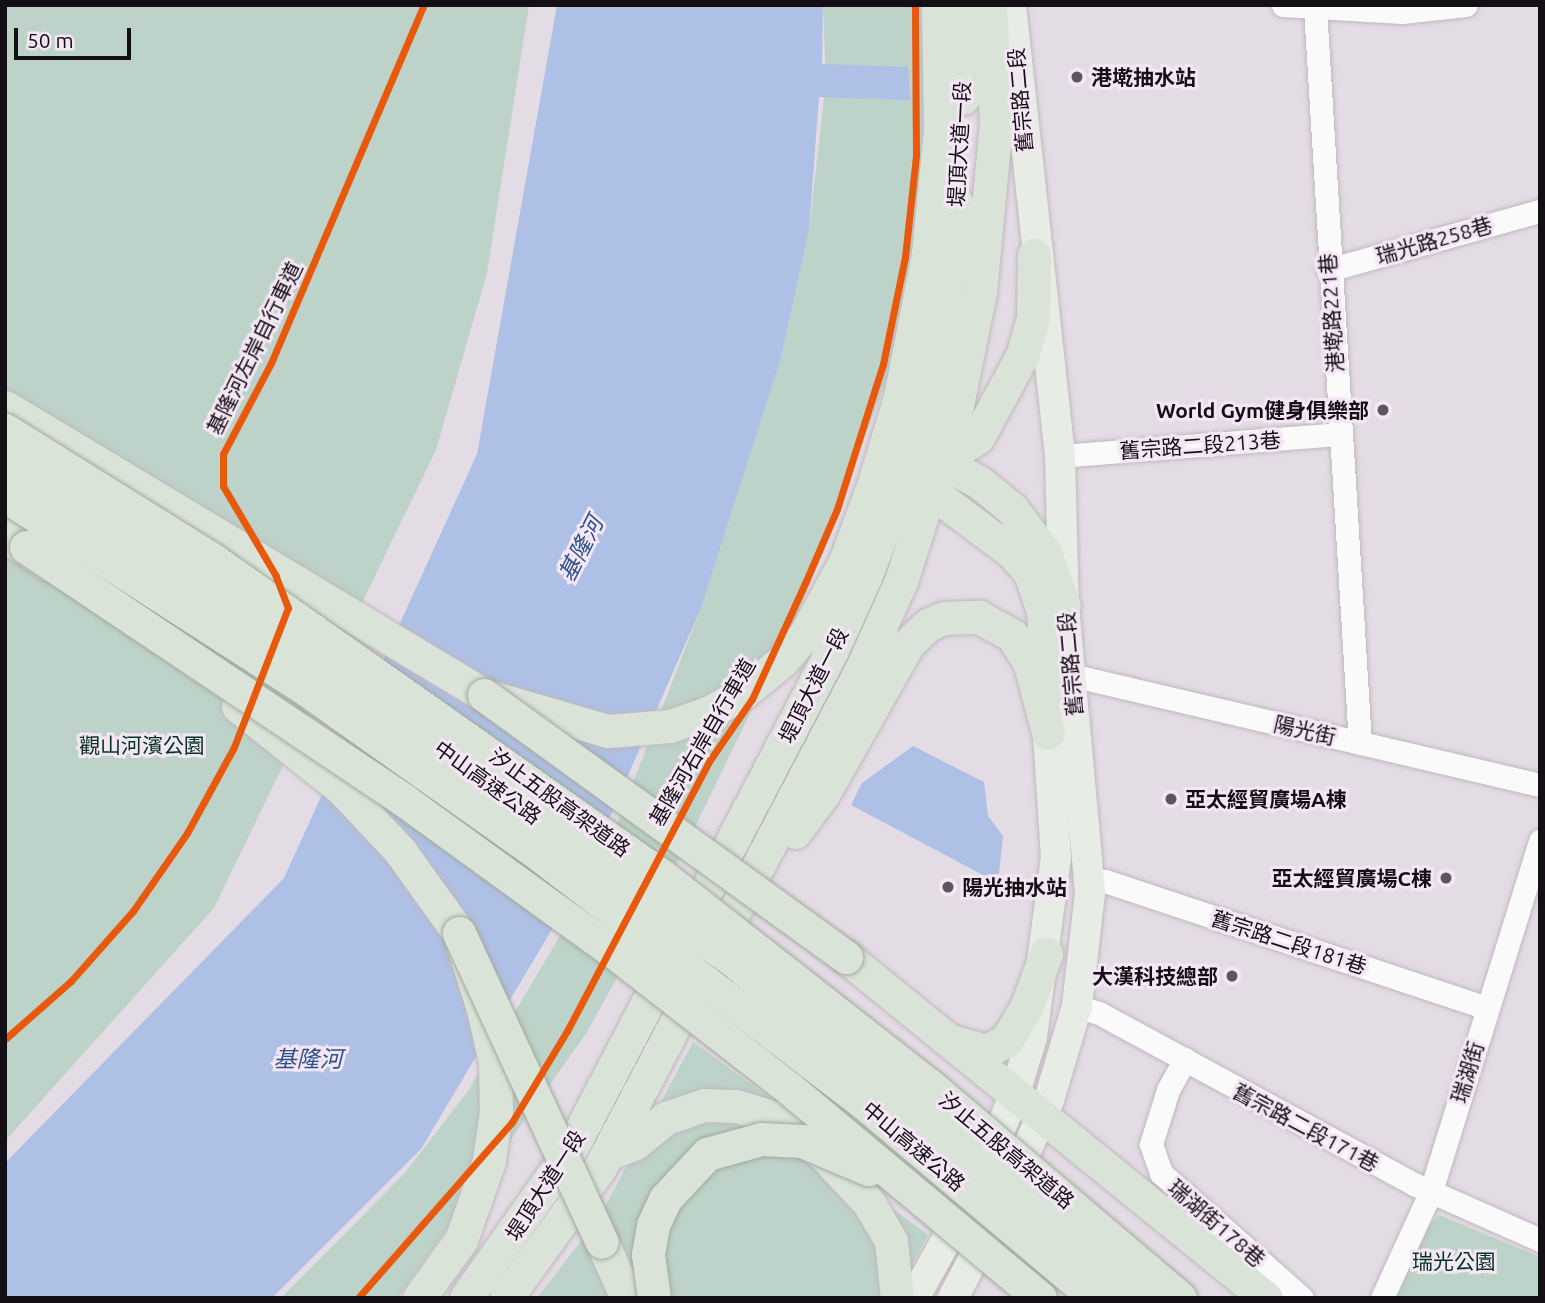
<!DOCTYPE html>
<html>
<head>
<meta charset="utf-8">
<style>
	body { margin:0 }
	#map { position:relative; width:1545px; height:1303px; overflow:hidden; background:#e4dce4; font-family:Ubuntu,"Noto Sans TC",sans-serif }
	div>[style] { position:absolute }
	.green>* { inset:0; background:#bdd2c8 }
	.water>* { inset:0; background:#aec0e5 }
	.roads { filter:drop-shadow(0 0 2px #bfb9bf) drop-shadow(0 0 2px #bfb9bf) }
	.minor>* { height:23px; margin:-11.5px; padding:0 11.5px; transform-origin:11.5px; border-radius:11.5px; background:#fbfafb }
	.major>* { height:30px; margin:-15px; padding:0 15px; transform-origin:15px; border-radius:15px; background:#e7ece5 }
	.highway>* { height:33px; margin:-16.5px; padding:0 16.5px; transform-origin:16.5px; border-radius:16.5px; background:#dae3d7 }
	.bridges { filter:drop-shadow(0 0 2px #a3a9a0) drop-shadow(0 0 2px #a3a9a0) }
	.highway-bridge>* { height:33px; margin:-16.5px; padding:0 16.5px; transform-origin:16.5px; border-radius:16.5px; background:#dae3d7 }
	.cycleway>* { height:7px; margin:-3.5px; padding:0 3.5px; transform-origin:3.5px; border-radius:3.5px; background:#e8590c }
	.dots>* { width:19px; height:19px; translate:-50% -50%; box-sizing:border-box; border:4px solid #f4e6f5; border-radius:50% }
	span { translate:-50% -50%; white-space:nowrap; text-align:center; line-height:1.15; -webkit-text-stroke:6px #f4e6f5; paint-order:stroke }
	.poi-label { font-size:21px; color:#140f14; font-weight:700 }
	.left { translate:0 -50%; text-align:left }
	.right { translate:-100% -50%; text-align:right }
	.street-label { font-size:21px; color:#140f14 }
	.park-label { font-size:21px; color:#003420 }
	.water-label { font-size:23px; color:#2d508d; font-style:italic }
	.frame { position:absolute; inset:0; border:7px solid #140f14; pointer-events:none }
	.scale { position:absolute; left:14px; top:28px; width:117px; height:32px; box-sizing:border-box; border:4px solid #140f14; border-top:0; padding-left:9px; font-size:21px; line-height:24px; white-space:nowrap; color:#140f14; -webkit-text-stroke:5px #f4e6f5; paint-order:stroke }
</style>
</head>
<body>
<div id="map">
	<div class="green">
		<i style="clip-path:polygon(5px 5px,529px 5px,487px 273px,436px 450px,214px 908px,5px 1141px)"></i>
		<i style="clip-path:polygon(823px 5px,921px 5px,927px 137px,917px 233px,891px 368px,797px 617px,656px 907px,587px 1032px,398px 1298px,281px 1298px,404px 1174px,468px 1091px,599px 870px,701px 608px,781px 358px,809px 230px,826px 81px)"></i>
		<i style="clip-path:polygon(693px 1042px,833px 1144px,796px 1141px,681px 1177px,647px 1296px,599px 1218px)"></i>
		<i style="clip-path:polygon(758px 1154px,786px 1154px,849px 1176px,928px 1235px,894px 1298px,660px 1298px,659px 1256px,670px 1219px,704px 1176px,732px 1159px)"></i>
		<i style="clip-path:polygon(1439px 1215px,1540px 1257px,1540px 1298px,1396px 1298px,1427px 1228px)"></i>
		<i style="clip-path:polygon(584px 1237px,612px 1298px,537px 1298px)"></i>
	</div>
	<div class="water">
		<i style="clip-path:polygon(557px 5px,823px 5px,822px 64px,908px 67px,910px 100px,819px 97px,809px 230px,781px 358px,701px 608px,585px 874px,421px 1149px,272px 1298px,5px 1298px,5px 1163px,284px 878px,477px 454px)"></i>
		<i style="clip-path:polygon(913px 746px,984px 782px,988px 816px,1003px 836px,998px 883px,851px 805px,862px 783px)"></i>
	</div>
	<div class="roads">
		<div class="minor">
			<i style="left:1283px;top:5px;width:119px;rotate:3.4deg"></i>
			<i style="left:1402px;top:12px;width:64px;rotate:-6.2deg"></i>
			<i style="left:1315px;top:8px;width:736px;rotate:86.5deg"></i>
			<i style="left:1328px;top:270px;width:220px;rotate:-15.6deg"></i>
			<i style="left:1060px;top:456px;width:280px;rotate:-4.5deg"></i>
			<i style="left:1071px;top:675px;width:482px;rotate:13.2deg"></i>
			<i style="left:1090px;top:880px;width:15px;rotate:4deg"></i>
			<i style="left:1105px;top:881px;width:403px;rotate:18.4deg"></i>
			<i style="left:1077px;top:1006px;width:23px;rotate:18deg"></i>
			<i style="left:1099px;top:1013px;width:361px;rotate:28.5deg"></i>
			<i style="left:1416px;top:1185px;width:136px;rotate:23.9deg"></i>
			<i style="left:1185px;top:1059px;width:35px;rotate:119deg"></i>
			<i style="left:1168px;top:1090px;width:57px;rotate:107.5deg"></i>
			<i style="left:1151px;top:1144px;width:31px;rotate:71deg"></i>
			<i style="left:1161px;top:1173px;width:188px;rotate:41.6deg"></i>
			<i style="left:1382px;top:1298px;width:118px;rotate:-65.4deg"></i>
			<i style="left:1431px;top:1191px;width:367px;rotate:-72.7deg"></i>
		</div>
		<div class="major">
			<i style="left:1011px;top:5px;width:454px;rotate:83.8deg"></i>
			<i style="left:1060px;top:456px;width:150px;rotate:88.5deg"></i>
			<i style="left:1064px;top:606px;width:288px;rotate:84.8deg"></i>
			<i style="left:1090px;top:893px;width:114px;rotate:96.6deg"></i>
			<i style="left:1077px;top:1006px;width:98px;rotate:106.6deg"></i>
			<i style="left:1049px;top:1100px;width:90px;rotate:114.3deg"></i>
			<i style="left:914px;top:1298px;width:127px;rotate:-60.8deg"></i>
			<i style="left:976px;top:1187px;width:99px;rotate:-67.3deg"></i>
			<i style="left:1014px;top:1096px;width:62px;rotate:-73deg"></i>
			<i style="left:1032px;top:1037px;width:181px;rotate:-82.4deg"></i>
			<i style="left:1056px;top:858px;width:125px;rotate:-93.7deg"></i>
			<i style="left:953px;top:1298px;width:80px;rotate:-62.5deg"></i>
		</div>
		<div class="highway">
			<i style="left:962px;top:5px;width:93px;rotate:89.4deg"></i>
			<i style="left:1034px;top:255px;width:63px;rotate:90.9deg"></i>
			<i style="left:1033px;top:318px;width:40px;rotate:106deg"></i>
			<i style="left:1022px;top:356px;width:92px;rotate:118.5deg"></i>
			<i style="left:978px;top:437px;width:45px;rotate:146deg"></i>
			<i style="left:941px;top:462px;width:43px;rotate:27.8deg"></i>
			<i style="left:979px;top:482px;width:43px;rotate:39.3deg"></i>
			<i style="left:1012px;top:509px;width:55px;rotate:53.1deg"></i>
			<i style="left:1045px;top:553px;width:56px;rotate:70.3deg"></i>
			<i style="left:5px;top:407px;width:559px;rotate:31.02deg"></i>
			<i style="left:484px;top:695px;width:129px;rotate:16.2deg"></i>
			<i style="left:608px;top:731px;width:62px;rotate:-4.6deg"></i>
			<i style="left:670px;top:726px;width:42px;rotate:-19.3deg"></i>
			<i style="left:710px;top:712px;width:39px;rotate:-30deg"></i>
			<i style="left:744px;top:692px;width:49px;rotate:-39.2deg"></i>
			<i style="left:782px;top:661px;width:37px;rotate:-49deg"></i>
			<i style="left:806px;top:633px;width:81px;rotate:-61.2deg"></i>
			<i style="left:845px;top:562px;width:81px;rotate:-69.8deg"></i>
			<i style="left:873px;top:486px;width:93px;rotate:-73.1deg"></i>
			<i style="left:900px;top:397px;width:146px;rotate:-78.9deg"></i>
			<i style="left:928px;top:254px;width:126px;rotate:-84.5deg"></i>
			<i style="left:940px;top:129px;width:124px;rotate:-90.9deg"></i>
			<i style="left:917px;top:481px;width:119px;rotate:36.8deg"></i>
			<i style="left:1012px;top:552px;width:28px;rotate:49deg"></i>
			<i style="left:1030px;top:573px;width:40px;rotate:71.1deg"></i>
			<i style="left:1043px;top:611px;width:81px;rotate:86.5deg"></i>
			<i style="left:5px;top:535px;width:53px;rotate:34.3deg"></i>
			<i style="left:238px;top:706px;width:133px;rotate:38.6deg"></i>
			<i style="left:342px;top:789px;width:85px;rotate:46.9deg"></i>
			<i style="left:400px;top:851px;width:101px;rotate:54.3deg"></i>
			<i style="left:459px;top:933px;width:80px;rotate:72.5deg"></i>
			<i style="left:483px;top:1009px;width:54px;rotate:77.2deg"></i>
			<i style="left:495px;top:1062px;width:49px;rotate:88.8deg"></i>
			<i style="left:496px;top:1111px;width:50px;rotate:98deg"></i>
			<i style="left:489px;top:1161px;width:84px;rotate:109.5deg"></i>
			<i style="left:461px;top:1240px;width:72px;rotate:125.9deg"></i>
			<i style="left:795px;top:832px;width:47px;rotate:-53.6deg"></i>
			<i style="left:823px;top:794px;width:172px;rotate:-60.5deg"></i>
			<i style="left:908px;top:644px;width:28px;rotate:-44deg"></i>
			<i style="left:928px;top:625px;width:17px;rotate:-24deg"></i>
			<i style="left:944px;top:618px;width:35px;rotate:-2deg"></i>
			<i style="left:979px;top:617px;width:38px;rotate:29deg"></i>
			<i style="left:1012px;top:635px;width:34px;rotate:58deg"></i>
			<i style="left:1030px;top:664px;width:71px;rotate:75.4deg"></i>
			<i style="left:846px;top:957px;width:541px;rotate:39.07deg"></i>
			<i style="left:951px;top:1041px;width:36px;rotate:16deg"></i>
			<i style="left:986px;top:1051px;width:22px;rotate:-27deg"></i>
			<i style="left:1006px;top:1041px;width:39px;rotate:-59deg"></i>
			<i style="left:1026px;top:1008px;width:58px;rotate:-69.7deg"></i>
			<i style="left:607px;top:1154px;width:30px;rotate:-21deg"></i>
			<i style="left:635px;top:1143px;width:40px;rotate:-39deg"></i>
			<i style="left:666px;top:1118px;width:40px;rotate:-18.9deg"></i>
			<i style="left:704px;top:1105px;width:32px;rotate:2deg"></i>
			<i style="left:736px;top:1106px;width:39px;rotate:17deg"></i>
			<i style="left:773px;top:1117px;width:62px;rotate:36.5deg"></i>
			<i style="left:823px;top:1154px;width:67px;rotate:46.8deg"></i>
			<i style="left:869px;top:1203px;width:44px;rotate:59.9deg"></i>
			<i style="left:891px;top:1241px;width:57px;rotate:84deg"></i>
			<i style="left:602px;top:1242px;width:61px;rotate:65.9deg"></i>
			<i style="left:466px;top:1298px;width:182px;rotate:-54.8deg"></i>
			<i style="left:571px;top:1149px;width:561px;rotate:-62.38deg"></i>
			<i style="left:831px;top:652px;width:82px;rotate:-65.6deg"></i>
			<i style="left:865px;top:577px;width:112px;rotate:-69.1deg"></i>
			<i style="left:905px;top:472px;width:105px;rotate:-74.5deg"></i>
			<i style="left:933px;top:371px;width:54px;rotate:-78.3deg"></i>
			<i style="left:944px;top:318px;width:115px;rotate:-83.5deg"></i>
			<i style="left:506px;top:1298px;width:159px;rotate:-54.2deg"></i>
			<i style="left:599px;top:1169px;width:566px;rotate:-62.3deg"></i>
			<i style="left:862px;top:668px;width:95px;rotate:-65.9deg"></i>
			<i style="left:901px;top:581px;width:185px;rotate:-72.3deg"></i>
			<i style="left:957px;top:405px;width:115px;rotate:-78.5deg"></i>
			<i style="left:980px;top:292px;width:169px;rotate:-84.6deg"></i>
			<i style="left:996px;top:124px;width:119px;rotate:-92.9deg"></i>
		</div>
	</div>
	<div class="bridges">
		<div class="highway-bridge">
			<i style="left:5px;top:430px;width:245px;rotate:32deg"></i>
			<i style="left:213px;top:560px;width:549px;rotate:35.14deg"></i>
			<i style="left:662px;top:876px;width:339px;rotate:38.1deg"></i>
			<i style="left:929px;top:1085px;width:329px;rotate:40.3deg"></i>
			<i style="left:5px;top:462px;width:368px;rotate:32.7deg"></i>
			<i style="left:315px;top:661px;width:515px;rotate:35.6deg"></i>
			<i style="left:734px;top:961px;width:528px;rotate:39.69deg"></i>
			<i style="left:5px;top:496px;width:359px;rotate:32.7deg"></i>
			<i style="left:307px;top:690px;width:277px;rotate:35.3deg"></i>
			<i style="left:533px;top:850px;width:418px;rotate:37.4deg"></i>
			<i style="left:865px;top:1104px;width:301px;rotate:40.1deg"></i>
			<i style="left:26px;top:547px;width:456px;rotate:33.8deg"></i>
			<i style="left:405px;top:801px;width:269px;rotate:35.9deg"></i>
			<i style="left:623px;top:959px;width:212px;rotate:37.9deg"></i>
			<i style="left:790px;top:1089px;width:326px;rotate:39.9deg"></i>
			<i style="left:484px;top:695px;width:447px;rotate:35.9deg"></i>
			<i style="left:459px;top:933px;width:340px;rotate:65.2deg"></i>
			<i style="left:654px;top:1298px;width:44px;rotate:-97.8deg"></i>
			<i style="left:648px;top:1254px;width:29px;rotate:-80deg"></i>
			<i style="left:653px;top:1225px;width:29px;rotate:-65deg"></i>
			<i style="left:665px;top:1199px;width:62px;rotate:-47deg"></i>
			<i style="left:707px;top:1154px;width:56px;rotate:-15.5deg"></i>
			<i style="left:761px;top:1139px;width:41px;rotate:2.8deg"></i>
			<i style="left:802px;top:1141px;width:72px;rotate:23deg"></i>
		</div>
	</div>
	<div class="cycleway">
		<i style="left:5px;top:1039px;width:88px;rotate:-41.3deg"></i>
		<i style="left:71px;top:981px;width:94px;rotate:-48.5deg"></i>
		<i style="left:133px;top:911px;width:95px;rotate:-55.3deg"></i>
		<i style="left:187px;top:833px;width:98px;rotate:-61.3deg"></i>
		<i style="left:234px;top:747px;width:149px;rotate:-68.8deg"></i>
		<i style="left:288px;top:608px;width:34px;rotate:-111deg"></i>
		<i style="left:276px;top:576px;width:104px;rotate:-120.5deg"></i>
		<i style="left:223px;top:486px;width:32px;rotate:-90deg"></i>
		<i style="left:223px;top:454px;width:103px;rotate:-62.2deg"></i>
		<i style="left:271px;top:363px;width:389px;rotate:-66.9deg"></i>
		<i style="left:358px;top:1298px;width:234px;rotate:-48.8deg"></i>
		<i style="left:512px;top:1122px;width:106px;rotate:-58.9deg"></i>
		<i style="left:567px;top:1031px;width:306px;rotate:-62.2deg"></i>
		<i style="left:710px;top:760px;width:74px;rotate:-55.5deg"></i>
		<i style="left:752px;top:699px;width:130px;rotate:-65.4deg"></i>
		<i style="left:806px;top:581px;width:78px;rotate:-66.7deg"></i>
		<i style="left:837px;top:509px;width:152px;rotate:-72.4deg"></i>
		<i style="left:883px;top:364px;width:109px;rotate:-78.4deg"></i>
		<i style="left:905px;top:257px;width:102px;rotate:-83.8deg"></i>
		<i style="left:916px;top:156px;width:151px;rotate:-90.4deg"></i>
	</div>
	<div class="dots">
		<i style="left:1077px;top:77px;background:#5d575d"></i>
		<i style="left:1383px;top:410px;background:#5d575d"></i>
		<i style="left:1171px;top:799px;background:#5d575d"></i>
		<i style="left:1446px;top:878px;background:#5d575d"></i>
		<i style="left:948px;top:887px;background:#5d575d"></i>
		<i style="left:1232px;top:976px;background:#5d575d"></i>
	</div>
	<div class="poi-label">
		<span class="left" style="left:1091px;top:77px">港墘抽水站</span>
		<span class="right" style="left:1369px;top:410px">World Gym健身俱樂部</span>
		<span class="left" style="left:1185px;top:799px">亞太經貿廣場A棟</span>
		<span class="right" style="left:1432px;top:878px">亞太經貿廣場C棟</span>
		<span class="left" style="left:962px;top:887px">陽光抽水站</span>
		<span class="right" style="left:1218px;top:976px">大漢科技總部</span>
	</div>
	<div class="street-label">
		<span style="left:1020px;top:100px;rotate:-95deg">舊宗路二段</span>
		<span style="left:959px;top:144px;rotate:-87deg">堤頂大道一段</span>
		<span style="left:1434px;top:240px;rotate:-16deg">瑞光路258巷</span>
		<span style="left:1331px;top:313px;rotate:-94deg">港墘路221巷</span>
		<span style="left:254px;top:348px;rotate:-64deg">基隆河左岸自行車道</span>
		<span style="left:1200px;top:445px;rotate:-4deg">舊宗路二段213巷</span>
		<span style="left:1070px;top:664px;rotate:-95deg">舊宗路二段</span>
		<span style="left:813px;top:685px;rotate:-63deg">堤頂大道一段</span>
		<span style="left:1305px;top:730px;rotate:13deg">陽光街</span>
		<span style="left:702px;top:742px;rotate:-60deg">基隆河右岸自行車道</span>
		<span style="left:488px;top:782px;rotate:36deg">中山高速公路</span>
		<span style="left:560px;top:802px;rotate:36deg">汐止五股高架道路</span>
		<span style="left:1289px;top:942px;rotate:18deg">舊宗路二段181巷</span>
		<span style="left:1467px;top:1072px;rotate:-73deg">瑞湖街</span>
		<span style="left:1306px;top:1127px;rotate:28deg">舊宗路二段171巷</span>
		<span style="left:914px;top:1146px;rotate:40deg">中山高速公路</span>
		<span style="left:1007px;top:1150px;rotate:40deg">汐止五股高架道路</span>
		<span style="left:545px;top:1185px;rotate:-57deg">堤頂大道一段</span>
		<span style="left:1217px;top:1223px;rotate:41deg">瑞湖街178巷</span>
	</div>
	<div class="park-label">
		<span style="left:142px;top:745px">觀山河濱公園</span>
		<span style="left:1454px;top:1261px">瑞光公園</span>
	</div>
	<div class="water-label">
		<span style="left:581px;top:549px;rotate:-63deg">基隆河</span>
		<span style="left:308px;top:1059px">基隆河</span>
	</div>
	<div class="frame"></div>
	<div class="scale">50 m</div>
</div>
</body>
</html>
